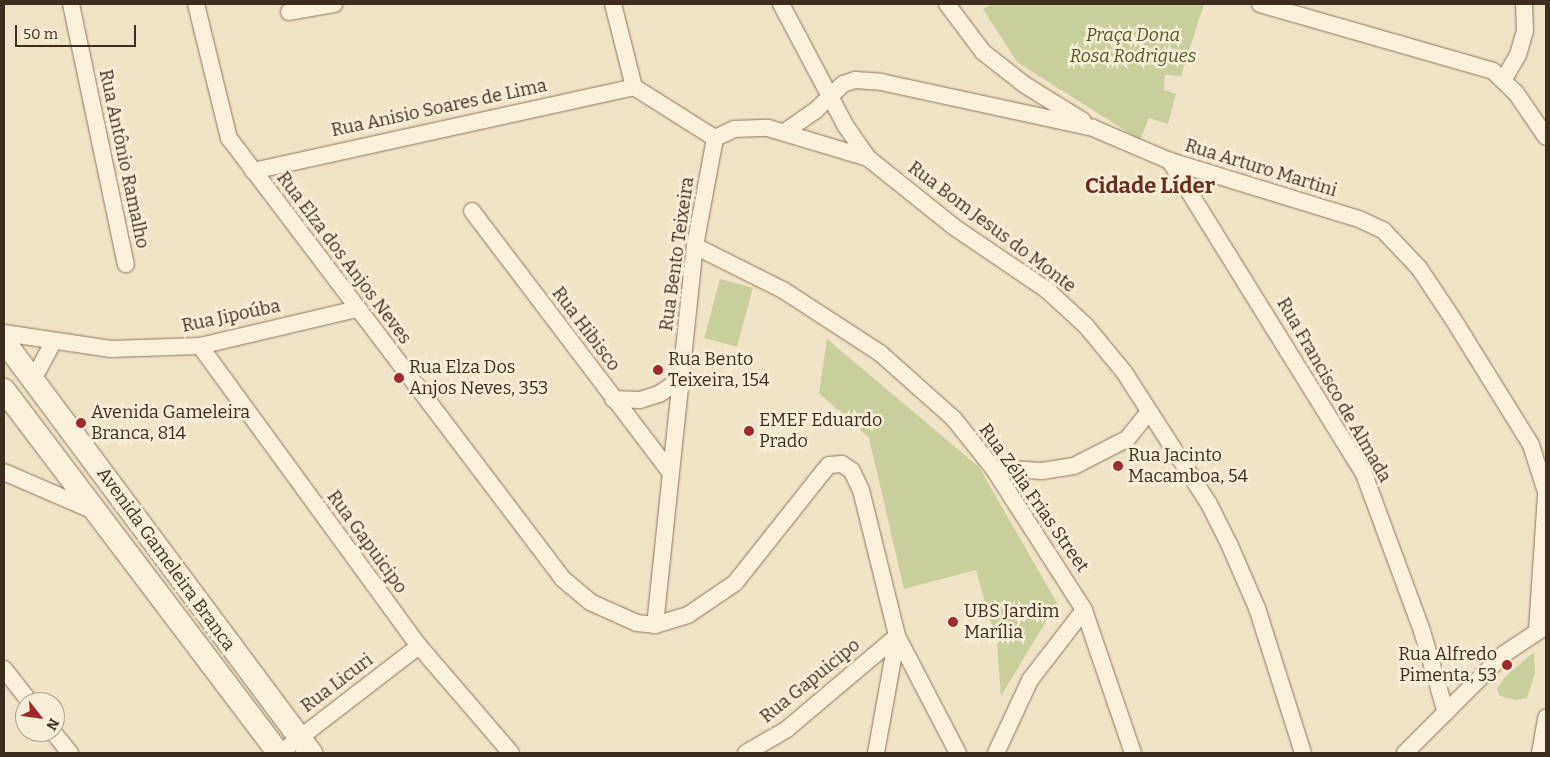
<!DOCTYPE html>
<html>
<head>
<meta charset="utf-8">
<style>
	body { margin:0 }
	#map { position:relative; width:1550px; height:757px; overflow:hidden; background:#f0e4c8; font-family:Bitter,serif }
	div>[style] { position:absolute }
	.green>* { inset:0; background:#c9cf9b; transform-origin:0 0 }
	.roads { filter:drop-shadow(0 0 1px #8d765c) drop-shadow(0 0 1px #8d765c) }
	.street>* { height:16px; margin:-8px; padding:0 8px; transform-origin:8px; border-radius:8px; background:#faf1dc }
	.secondary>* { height:22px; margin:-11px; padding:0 11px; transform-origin:11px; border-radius:11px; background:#faf1dc }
	.dots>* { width:14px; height:14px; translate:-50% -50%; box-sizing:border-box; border:2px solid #f7eed8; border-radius:50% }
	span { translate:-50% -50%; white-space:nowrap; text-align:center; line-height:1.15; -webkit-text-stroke:5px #f7eed8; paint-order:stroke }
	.park-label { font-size:18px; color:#4d5a26; font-style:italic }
	.street-label { font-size:18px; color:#3d2e20 }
	.poi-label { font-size:18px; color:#3d2e20 }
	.left { translate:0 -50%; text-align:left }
	.right { translate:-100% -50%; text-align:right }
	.district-label { font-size:22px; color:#6b2e1e; font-weight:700 }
	.frame { position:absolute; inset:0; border:5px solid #3d2e20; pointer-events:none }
	.north { position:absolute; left:15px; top:692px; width:50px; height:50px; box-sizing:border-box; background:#f7eed8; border:1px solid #ada18e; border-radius:50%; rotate:120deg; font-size:14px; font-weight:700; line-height:20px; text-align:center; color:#3d2e20 }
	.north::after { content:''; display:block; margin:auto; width:18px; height:22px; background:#9e2a2b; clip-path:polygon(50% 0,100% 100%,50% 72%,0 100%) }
	.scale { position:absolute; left:15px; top:25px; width:121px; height:22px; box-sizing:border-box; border:2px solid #3d2e20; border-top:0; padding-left:6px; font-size:15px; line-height:18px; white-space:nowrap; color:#3d2e20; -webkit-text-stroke:4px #f7eed8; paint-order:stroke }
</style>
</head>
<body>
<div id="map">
	<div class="green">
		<i style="clip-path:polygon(991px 4px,1204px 4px,1181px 76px,1165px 75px,1164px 90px,1176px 94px,1168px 124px,1149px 118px,1140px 140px,1017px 62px,983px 9px)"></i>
		<i style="left:720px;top:279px;width:34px;height:61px;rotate:15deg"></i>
		<i style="clip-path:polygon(827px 339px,979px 467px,1057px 603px,1001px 696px,997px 645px,976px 570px,904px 589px,869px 438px,819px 393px)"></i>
		<i style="clip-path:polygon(1534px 652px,1535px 672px,1527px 698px,1516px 700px,1500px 696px,1497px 689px,1505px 677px)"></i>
	</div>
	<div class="roads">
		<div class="street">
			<i style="left:71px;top:4px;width:266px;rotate:78.1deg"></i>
			<i style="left:196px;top:4px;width:138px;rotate:76.2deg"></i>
			<i style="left:229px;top:138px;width:553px;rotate:52.86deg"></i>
			<i style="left:563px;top:579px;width:35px;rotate:40deg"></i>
			<i style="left:590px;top:602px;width:51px;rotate:24.1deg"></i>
			<i style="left:637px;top:623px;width:18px;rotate:6deg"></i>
			<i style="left:655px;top:625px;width:34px;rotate:-17deg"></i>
			<i style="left:688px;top:615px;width:57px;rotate:-34.2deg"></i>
			<i style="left:735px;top:583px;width:142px;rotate:-51.6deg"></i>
			<i style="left:823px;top:472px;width:9px;rotate:-49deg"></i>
			<i style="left:829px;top:465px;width:13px;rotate:-4deg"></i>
			<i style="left:842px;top:464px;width:12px;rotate:35deg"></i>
			<i style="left:852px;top:471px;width:21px;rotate:65deg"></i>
			<i style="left:861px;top:490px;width:150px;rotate:76.1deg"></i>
			<i style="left:897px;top:636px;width:132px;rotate:62.5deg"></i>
			<i style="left:613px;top:4px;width:86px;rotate:75.8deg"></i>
			<i style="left:634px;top:87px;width:96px;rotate:32.2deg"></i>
			<i style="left:781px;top:4px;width:137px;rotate:62.1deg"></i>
			<i style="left:845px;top:125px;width:40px;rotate:55.1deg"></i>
			<i style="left:868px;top:158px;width:110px;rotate:38.7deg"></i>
			<i style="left:954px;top:227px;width:112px;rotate:34.1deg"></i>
			<i style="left:1047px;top:290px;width:53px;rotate:42.7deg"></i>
			<i style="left:1086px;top:326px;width:60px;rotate:50.4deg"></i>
			<i style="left:1124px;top:372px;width:157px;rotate:57.2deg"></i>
			<i style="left:1209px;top:504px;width:47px;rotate:63.4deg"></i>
			<i style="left:1230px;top:546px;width:68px;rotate:66.5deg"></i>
			<i style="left:1257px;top:608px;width:152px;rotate:72.4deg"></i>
			<i style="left:947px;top:4px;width:60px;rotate:53.1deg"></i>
			<i style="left:983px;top:52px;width:53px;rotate:38.2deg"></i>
			<i style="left:1025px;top:85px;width:68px;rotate:31.8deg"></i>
			<i style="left:1260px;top:4px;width:242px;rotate:16deg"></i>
			<i style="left:1493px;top:71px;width:32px;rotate:44deg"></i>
			<i style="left:1516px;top:93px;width:53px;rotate:55.7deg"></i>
			<i style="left:289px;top:12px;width:46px;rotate:-10.1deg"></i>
			<i style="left:1504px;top:79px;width:28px;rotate:-60deg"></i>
			<i style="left:1518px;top:55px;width:25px;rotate:-74deg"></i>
			<i style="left:1525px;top:31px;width:27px;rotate:-92deg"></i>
			<i style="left:786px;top:131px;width:35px;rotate:-35deg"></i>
			<i style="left:815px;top:111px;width:39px;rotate:-44deg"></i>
			<i style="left:843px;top:84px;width:13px;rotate:-18deg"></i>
			<i style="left:855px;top:80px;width:26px;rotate:4deg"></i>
			<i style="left:881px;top:82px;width:217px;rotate:12.2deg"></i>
			<i style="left:1093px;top:128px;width:84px;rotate:23.2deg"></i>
			<i style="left:1170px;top:161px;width:198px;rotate:17.1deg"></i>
			<i style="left:1359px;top:219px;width:26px;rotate:25deg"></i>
			<i style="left:1383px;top:230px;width:52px;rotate:46.5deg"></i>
			<i style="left:1419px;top:268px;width:61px;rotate:56.3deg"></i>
			<i style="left:1453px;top:319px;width:148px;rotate:58.2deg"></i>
			<i style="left:1531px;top:445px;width:49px;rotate:72.3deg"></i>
			<i style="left:1170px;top:161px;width:368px;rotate:58.2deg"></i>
			<i style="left:1364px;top:474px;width:167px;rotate:69.7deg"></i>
			<i style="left:1422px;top:631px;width:85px;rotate:73.7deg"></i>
			<i style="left:253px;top:171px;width:390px;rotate:-12.4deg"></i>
			<i style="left:472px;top:211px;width:326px;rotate:52.8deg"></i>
			<i style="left:695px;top:246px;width:98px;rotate:26.6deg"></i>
			<i style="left:783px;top:290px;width:116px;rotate:33deg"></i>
			<i style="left:880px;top:353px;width:99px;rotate:41.7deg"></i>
			<i style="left:954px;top:419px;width:63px;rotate:51.5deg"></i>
			<i style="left:993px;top:468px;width:169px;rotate:57.3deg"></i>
			<i style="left:1084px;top:610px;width:151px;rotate:71.1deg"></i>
			<i style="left:4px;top:333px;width:108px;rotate:8.5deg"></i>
			<i style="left:111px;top:349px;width:89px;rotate:-1.9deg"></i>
			<i style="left:200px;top:346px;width:160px;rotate:-13.3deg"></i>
			<i style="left:200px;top:346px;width:371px;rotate:53.9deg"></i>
			<i style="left:419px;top:646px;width:141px;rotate:49.3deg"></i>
			<i style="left:34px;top:378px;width:40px;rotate:-62deg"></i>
			<i style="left:613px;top:399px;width:27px;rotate:2deg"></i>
			<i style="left:640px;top:400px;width:20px;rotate:-18deg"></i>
			<i style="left:659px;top:394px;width:25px;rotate:-34deg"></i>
			<i style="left:993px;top:468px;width:49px;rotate:3.5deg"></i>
			<i style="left:1042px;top:471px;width:32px;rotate:-9deg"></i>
			<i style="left:1074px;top:466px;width:59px;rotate:-27deg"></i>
			<i style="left:1127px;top:439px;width:35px;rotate:-51deg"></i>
			<i style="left:4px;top:472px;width:96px;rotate:23.4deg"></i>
			<i style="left:655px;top:625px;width:381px;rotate:-84deg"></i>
			<i style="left:695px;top:246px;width:110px;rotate:-79.5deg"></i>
			<i style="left:715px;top:138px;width:21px;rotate:-25deg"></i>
			<i style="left:734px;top:129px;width:34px;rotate:-2deg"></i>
			<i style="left:768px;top:128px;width:104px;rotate:16.7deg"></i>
			<i style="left:1537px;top:630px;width:137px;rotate:-86.2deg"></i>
			<i style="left:4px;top:669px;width:42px;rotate:51.8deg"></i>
			<i style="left:53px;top:732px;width:27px;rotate:51deg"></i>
			<i style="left:280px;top:753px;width:175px;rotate:-37.6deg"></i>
			<i style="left:746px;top:753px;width:48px;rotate:-30.3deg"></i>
			<i style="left:787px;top:729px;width:144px;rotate:-40.2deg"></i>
			<i style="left:876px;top:753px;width:119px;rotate:-79.8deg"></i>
			<i style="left:996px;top:753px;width:81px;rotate:-65deg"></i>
			<i style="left:1030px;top:680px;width:88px;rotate:-52.4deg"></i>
			<i style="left:1405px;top:753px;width:140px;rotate:-45deg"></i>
			<i style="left:1504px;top:654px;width:50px;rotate:-33.7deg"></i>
			<i style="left:1540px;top:753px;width:36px;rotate:-80deg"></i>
		</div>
		<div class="secondary">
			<i style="left:4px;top:341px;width:514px;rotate:53.31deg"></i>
			<i style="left:4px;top:390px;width:455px;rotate:52.9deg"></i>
		</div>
	</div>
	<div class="dots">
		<i style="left:658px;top:370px;background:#9e2a2b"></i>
		<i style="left:399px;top:378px;background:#9e2a2b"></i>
		<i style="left:81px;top:423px;background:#9e2a2b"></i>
		<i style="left:749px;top:431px;background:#9e2a2b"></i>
		<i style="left:1118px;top:466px;background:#9e2a2b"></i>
		<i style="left:953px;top:622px;background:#9e2a2b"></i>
		<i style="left:1507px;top:665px;background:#9e2a2b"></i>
	</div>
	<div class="park-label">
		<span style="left:1133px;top:46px">Praça Dona<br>Rosa Rodrigues</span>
	</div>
	<div class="street-label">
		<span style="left:439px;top:108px;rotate:-12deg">Rua Anisio Soares de Lima</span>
		<span style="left:124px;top:159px;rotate:78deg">Rua Antônio Ramalho</span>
		<span style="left:1261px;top:168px;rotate:17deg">Rua Arturo Martini</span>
		<span style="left:992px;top:227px;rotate:37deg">Rua Bom Jesus do Monte</span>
		<span style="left:677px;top:254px;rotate:-82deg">Rua Bento Teixeira</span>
		<span style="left:344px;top:258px;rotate:53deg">Rua Elza dos Anjos Neves</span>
		<span style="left:231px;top:316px;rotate:-12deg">Rua Jipoúba</span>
		<span style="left:586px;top:329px;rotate:53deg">Rua Hibisco</span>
		<span style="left:1334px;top:390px;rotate:60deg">Rua Francisco de Almada</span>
		<span style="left:1034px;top:498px;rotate:55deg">Rua Zélia Frias Street</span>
		<span style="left:367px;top:542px;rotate:54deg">Rua Gapuicipo</span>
		<span style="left:166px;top:559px;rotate:54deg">Avenida Gameleira Branca</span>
		<span style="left:810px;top:681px;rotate:-39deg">Rua Gapuicipo</span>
		<span style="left:337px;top:683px;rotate:-37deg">Rua Licuri</span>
	</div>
	<div class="poi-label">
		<span class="left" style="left:668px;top:370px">Rua Bento<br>Teixeira, 154</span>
		<span class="left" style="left:409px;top:378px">Rua Elza Dos<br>Anjos Neves, 353</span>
		<span class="left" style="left:91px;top:423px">Avenida Gameleira<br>Branca, 814</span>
		<span class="left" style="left:759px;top:431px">EMEF Eduardo<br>Prado</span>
		<span class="left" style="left:1128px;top:466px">Rua Jacinto<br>Macamboa, 54</span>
		<span class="left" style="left:964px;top:622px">UBS Jardim<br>Marília</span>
		<span class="right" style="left:1497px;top:665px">Rua Alfredo<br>Pimenta, 53</span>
	</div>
	<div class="district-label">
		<span style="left:1150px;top:186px">Cidade Líder</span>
	</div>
	<div class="frame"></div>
	<div class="north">N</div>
	<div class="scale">50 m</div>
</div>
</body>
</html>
